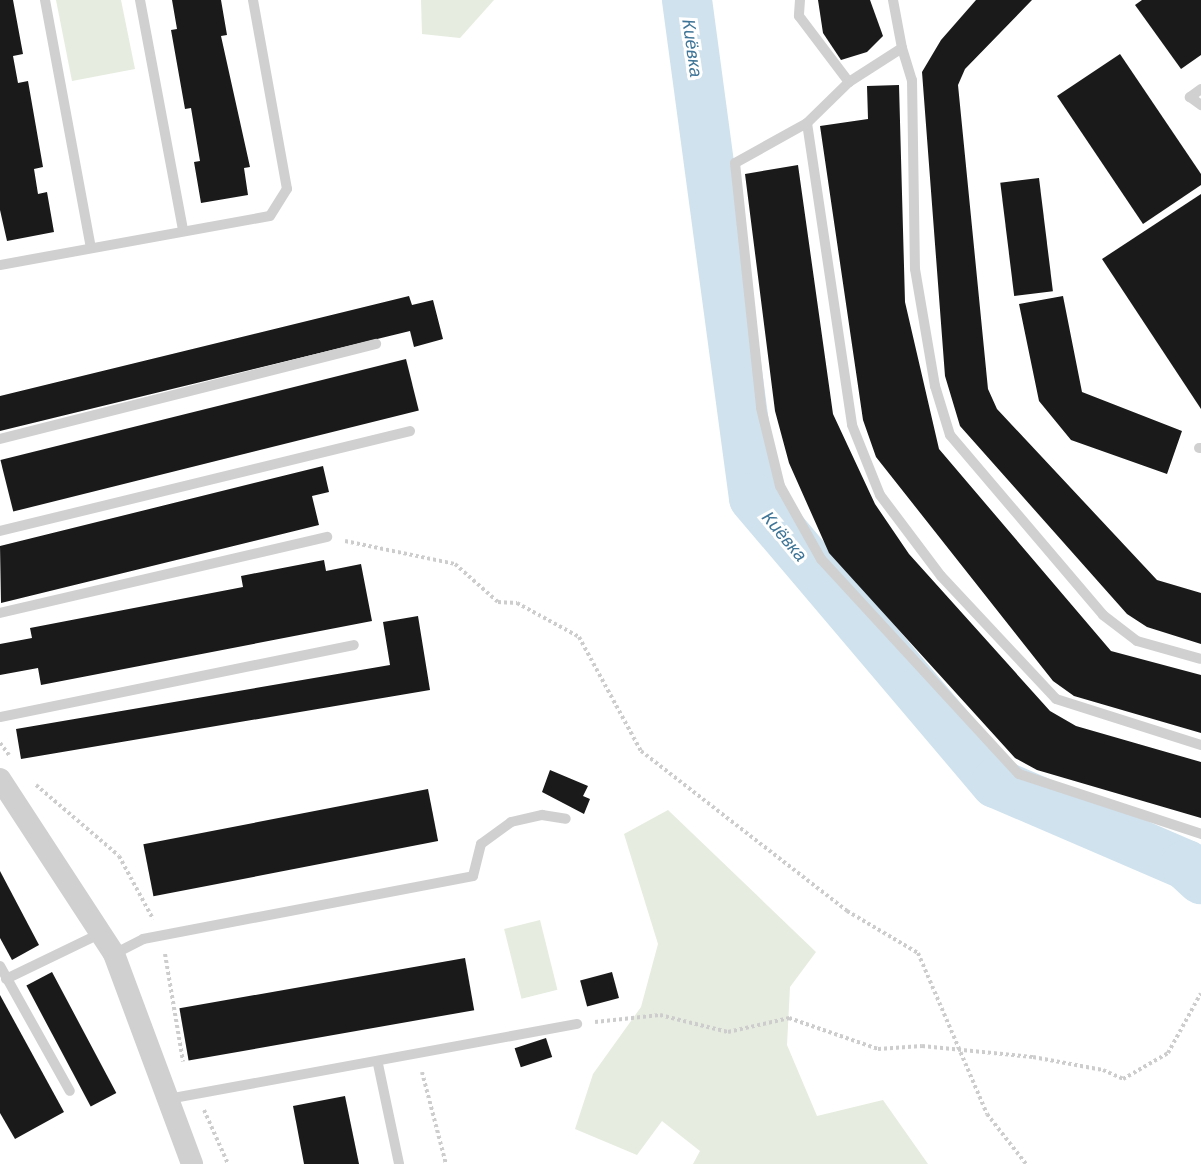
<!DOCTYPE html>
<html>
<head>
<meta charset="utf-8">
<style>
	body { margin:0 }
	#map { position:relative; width:1201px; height:1164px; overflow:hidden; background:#fff; font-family:Barlow,sans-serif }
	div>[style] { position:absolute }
	.green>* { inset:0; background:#e6ecdf; transform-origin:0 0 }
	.river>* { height:50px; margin:-25px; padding:0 25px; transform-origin:25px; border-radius:25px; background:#cfe2ee }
	.building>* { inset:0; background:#1a1a1a; transform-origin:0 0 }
	.path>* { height:4px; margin-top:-2px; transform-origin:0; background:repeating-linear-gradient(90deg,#cdcdcd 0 3px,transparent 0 6px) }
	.service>* { height:10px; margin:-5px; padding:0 5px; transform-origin:5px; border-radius:5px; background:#d0d0d0 }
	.minor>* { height:22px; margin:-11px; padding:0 11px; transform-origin:11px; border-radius:11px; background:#d0d0d0 }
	span { translate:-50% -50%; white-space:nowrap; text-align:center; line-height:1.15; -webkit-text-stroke:6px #fff; paint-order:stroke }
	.water-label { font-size:18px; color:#3f7597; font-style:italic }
</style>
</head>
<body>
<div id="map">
	<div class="green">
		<i style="clip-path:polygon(56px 0,121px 0,135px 69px,72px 81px)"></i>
		<i style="clip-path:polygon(421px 0,494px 0,460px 38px,422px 34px)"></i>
		<i style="clip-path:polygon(668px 810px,816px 952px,790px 987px,787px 1045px,817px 1116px,883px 1100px,928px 1164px,693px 1164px,700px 1151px,662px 1121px,637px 1155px,575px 1129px,593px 1074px,641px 1007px,658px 944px,624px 834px)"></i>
		<i style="left:540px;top:920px;width:72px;height:37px;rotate:76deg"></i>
	</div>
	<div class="river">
		<i style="left:687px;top:0;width:502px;rotate:82.34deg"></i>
		<i style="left:754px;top:498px;width:374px;rotate:49.7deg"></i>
		<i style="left:996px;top:783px;width:207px;rotate:23.3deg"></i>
		<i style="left:1186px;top:865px;width:21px;rotate:43deg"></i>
	</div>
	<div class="building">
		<i style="clip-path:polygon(0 0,13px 0,23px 54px,13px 56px,18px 83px,28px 81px,43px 167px,34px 169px,38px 194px,47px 192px,54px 232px,7px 241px,0 210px)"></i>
		<i style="clip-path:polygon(172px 0,221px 0,227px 35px,221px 36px,250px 167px,244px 168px,248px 195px,201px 203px,194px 162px,200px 161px,191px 108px,185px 109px,171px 30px,177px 29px)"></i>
		<i style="clip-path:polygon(818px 0,870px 0,883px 36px,867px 52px,841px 60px,823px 33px)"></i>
		<i style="clip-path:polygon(976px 0,1032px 0,965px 69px,958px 85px,988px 389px,997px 409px,1157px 580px,1201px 593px,1201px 644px,1147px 627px,1127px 614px,960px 426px,945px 376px,922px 72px,941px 40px)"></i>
		<i style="clip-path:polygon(1142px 0,1201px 0,1201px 55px,1181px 69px,1135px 5px)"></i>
		<i style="clip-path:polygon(1120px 54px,1201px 174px,1201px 185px,1143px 224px,1057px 96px)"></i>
		<i style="clip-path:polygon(899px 85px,905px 302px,939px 449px,1111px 651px,1201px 675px,1201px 733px,1074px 696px,1053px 681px,876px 457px,863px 420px,820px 126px,868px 119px,867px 86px)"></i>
		<i style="clip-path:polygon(798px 165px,833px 414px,875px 504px,909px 554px,1050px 711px,1076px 726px,1201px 762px,1201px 818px,1037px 770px,1015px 758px,829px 553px,789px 463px,775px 411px,745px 174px)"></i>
		<i style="left:1039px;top:178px;width:114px;height:39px;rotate:83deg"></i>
		<i style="clip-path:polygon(1201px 194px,1201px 409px,1102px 259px)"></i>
		<i style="clip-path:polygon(409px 296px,412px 305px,433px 300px,443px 339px,414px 347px,410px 331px,0 431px,0 396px)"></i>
		<i style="clip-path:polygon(1063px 296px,1082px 392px,1182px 431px,1167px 474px,1071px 440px,1039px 401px,1019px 304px)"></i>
		<i style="left:406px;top:359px;width:53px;height:418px;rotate:76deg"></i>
		<i style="clip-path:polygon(323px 466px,329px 492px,312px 496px,319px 525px,1px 603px,0 546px)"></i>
		<i style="clip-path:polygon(324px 560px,326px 571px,361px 564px,372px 621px,41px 685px,38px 668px,0 675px,0 644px,32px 638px,30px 628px,243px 587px,241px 576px)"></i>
		<i style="clip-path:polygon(418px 616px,430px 690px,21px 759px,16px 729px,390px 665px,383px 622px)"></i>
		<i style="clip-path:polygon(550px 770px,588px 786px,583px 796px,590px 799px,584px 814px,542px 792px)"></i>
		<i style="left:428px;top:789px;width:53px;height:290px;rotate:79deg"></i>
		<i style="clip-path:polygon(0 871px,39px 945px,12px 960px,0 938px)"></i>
		<i style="left:465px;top:958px;width:53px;height:290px;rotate:80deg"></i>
		<i style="left:52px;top:972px;width:137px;height:29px;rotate:62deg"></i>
		<i style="left:612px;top:972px;width:27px;height:33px;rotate:75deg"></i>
		<i style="clip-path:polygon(0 995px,64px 1112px,15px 1139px,0 1113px)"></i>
		<i style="left:546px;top:1038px;width:20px;height:33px;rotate:72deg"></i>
		<i style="clip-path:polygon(345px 1096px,359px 1164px,304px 1164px,293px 1106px)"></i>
	</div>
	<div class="path">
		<i style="left:345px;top:541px;width:112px;rotate:11.8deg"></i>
		<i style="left:455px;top:564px;width:57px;rotate:41.5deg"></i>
		<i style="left:498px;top:602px;width:19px;rotate:3deg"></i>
		<i style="left:517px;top:603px;width:71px;rotate:28.7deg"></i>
		<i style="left:579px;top:637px;width:130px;rotate:61.5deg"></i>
		<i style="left:641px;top:751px;width:261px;rotate:37.8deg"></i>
		<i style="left:847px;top:911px;width:82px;rotate:30.6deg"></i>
		<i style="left:918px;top:953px;width:175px;rotate:66.8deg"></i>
		<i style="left:987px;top:1114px;width:63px;rotate:52deg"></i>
		<i style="left:0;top:743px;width:15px;rotate:53deg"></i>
		<i style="left:36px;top:785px;width:109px;rotate:40.5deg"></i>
		<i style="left:119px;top:856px;width:72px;rotate:61.6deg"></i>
		<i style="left:165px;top:954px;width:109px;rotate:80.5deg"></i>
		<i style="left:595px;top:1022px;width:65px;rotate:-6.1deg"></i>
		<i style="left:660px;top:1015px;width:70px;rotate:14deg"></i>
		<i style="left:728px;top:1032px;width:63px;rotate:-12.9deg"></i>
		<i style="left:789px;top:1018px;width:94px;rotate:19.2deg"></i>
		<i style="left:878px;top:1049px;width:44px;rotate:-3.9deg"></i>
		<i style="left:922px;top:1046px;width:112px;rotate:5.7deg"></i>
		<i style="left:1033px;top:1057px;width:71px;rotate:10.5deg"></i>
		<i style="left:1103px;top:1070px;width:22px;rotate:24deg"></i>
		<i style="left:1123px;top:1079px;width:52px;rotate:-30deg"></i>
		<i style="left:1168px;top:1053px;width:68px;rotate:-61.2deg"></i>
		<i style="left:422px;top:1072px;width:95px;rotate:75.4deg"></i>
		<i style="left:204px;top:1110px;width:59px;rotate:66deg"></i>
	</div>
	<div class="service">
		<i style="left:45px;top:0;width:251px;rotate:79.5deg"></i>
		<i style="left:140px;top:0;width:234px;rotate:79.4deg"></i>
		<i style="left:800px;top:0;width:16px;rotate:94deg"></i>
		<i style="left:799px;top:16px;width:83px;rotate:52.9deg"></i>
		<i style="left:893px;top:0;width:49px;rotate:79.4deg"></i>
		<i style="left:902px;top:48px;width:63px;rotate:147.3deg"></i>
		<i style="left:849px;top:82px;width:59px;rotate:135.7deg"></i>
		<i style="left:807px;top:123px;width:305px;rotate:81.5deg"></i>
		<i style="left:852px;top:425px;width:75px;rotate:68.2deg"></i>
		<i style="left:880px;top:495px;width:101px;rotate:53deg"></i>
		<i style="left:941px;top:576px;width:168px;rotate:46.9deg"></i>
		<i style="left:1056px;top:699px;width:152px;rotate:17.6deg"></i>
		<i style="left:902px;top:48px;width:34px;rotate:73deg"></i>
		<i style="left:912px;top:80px;width:189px;rotate:89.1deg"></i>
		<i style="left:915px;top:269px;width:119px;rotate:80.3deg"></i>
		<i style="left:935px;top:386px;width:51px;rotate:73deg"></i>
		<i style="left:950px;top:435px;width:236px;rotate:49.6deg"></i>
		<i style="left:1103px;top:615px;width:43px;rotate:37.4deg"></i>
		<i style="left:1137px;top:641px;width:66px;rotate:15.7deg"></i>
		<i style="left:1201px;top:89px;width:14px;rotate:144deg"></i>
		<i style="left:1190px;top:97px;width:14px;rotate:36deg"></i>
		<i style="left:807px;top:123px;width:82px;rotate:150.9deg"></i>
		<i style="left:735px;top:163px;width:246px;rotate:83.9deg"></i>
		<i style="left:761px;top:408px;width:80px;rotate:76.3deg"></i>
		<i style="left:780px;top:486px;width:84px;rotate:60.7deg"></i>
		<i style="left:821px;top:559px;width:292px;rotate:47.4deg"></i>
		<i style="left:1019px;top:774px;width:192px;rotate:18.2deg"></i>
		<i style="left:0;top:265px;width:274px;rotate:-10.3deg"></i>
		<i style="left:270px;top:216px;width:32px;rotate:-58deg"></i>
		<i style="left:287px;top:189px;width:192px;rotate:-100.2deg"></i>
		<i style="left:0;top:439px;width:388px;rotate:-14.2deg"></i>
		<i style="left:1199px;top:448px;width:2px"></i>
		<i style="left:0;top:531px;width:422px;rotate:-13.7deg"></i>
		<i style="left:0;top:613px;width:336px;rotate:-13.1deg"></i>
		<i style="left:0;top:717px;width:361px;rotate:-11.5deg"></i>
		<i style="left:114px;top:954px;width:33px;rotate:-27deg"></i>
		<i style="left:143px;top:939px;width:336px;rotate:-10.8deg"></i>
		<i style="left:473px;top:876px;width:33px;rotate:-76deg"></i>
		<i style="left:481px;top:844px;width:37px;rotate:-36deg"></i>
		<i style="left:511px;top:822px;width:32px;rotate:-13deg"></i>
		<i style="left:542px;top:815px;width:24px;rotate:9deg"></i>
		<i style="left:0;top:966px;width:143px;rotate:60.8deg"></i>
		<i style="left:6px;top:979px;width:103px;rotate:-25.8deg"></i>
		<i style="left:378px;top:1064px;width:102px;rotate:78.1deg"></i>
		<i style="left:168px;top:1099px;width:416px;rotate:-10.4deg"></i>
	</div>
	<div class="minor">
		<i style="left:0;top:779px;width:209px;rotate:56.9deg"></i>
		<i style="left:114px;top:954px;width:224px;rotate:69.6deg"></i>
	</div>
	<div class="water-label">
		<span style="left:693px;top:48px;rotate:82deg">Киёвка</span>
		<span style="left:785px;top:536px;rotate:50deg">Киёвка</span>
	</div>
</div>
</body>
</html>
